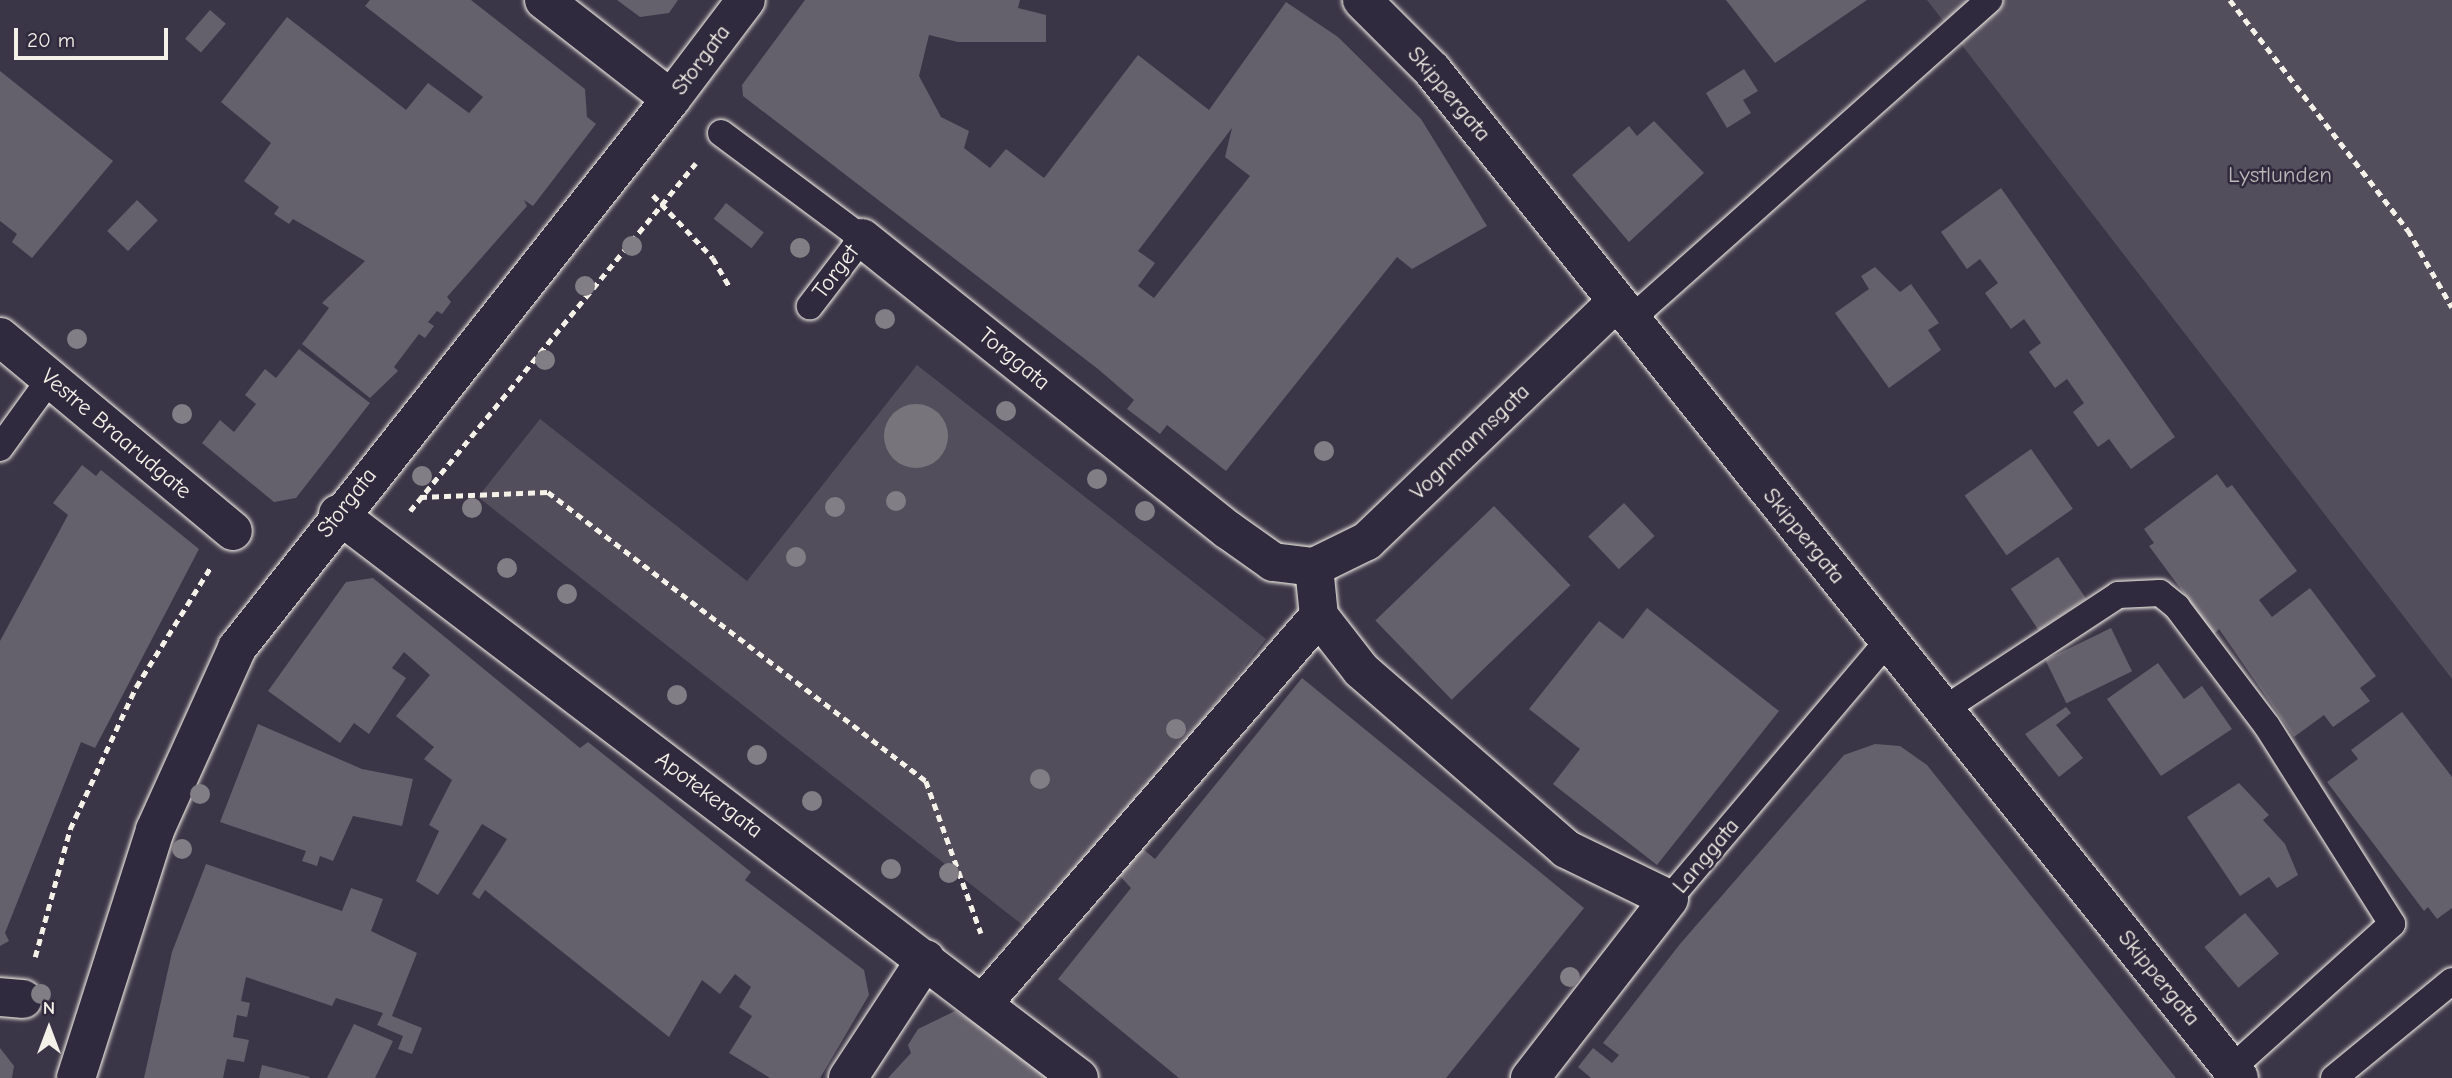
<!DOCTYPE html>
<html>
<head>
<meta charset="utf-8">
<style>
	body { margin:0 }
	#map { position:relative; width:2452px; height:1078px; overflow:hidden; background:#3b3647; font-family:"Comic Neue",sans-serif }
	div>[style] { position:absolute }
	.green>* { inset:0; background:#534e5c }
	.water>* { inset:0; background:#78747b }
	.round { border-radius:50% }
	.building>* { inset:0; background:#65616c; transform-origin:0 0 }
	.path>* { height:4.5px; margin-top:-2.25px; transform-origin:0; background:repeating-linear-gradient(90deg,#f4f1e8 0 7px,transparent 0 12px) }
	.roads { filter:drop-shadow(0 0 2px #f4f1e8) drop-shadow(0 0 2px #f4f1e8) }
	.lane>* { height:26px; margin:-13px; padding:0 13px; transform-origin:13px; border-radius:13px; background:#2f2a3d }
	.street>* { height:38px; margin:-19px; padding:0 19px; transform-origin:19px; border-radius:19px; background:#2f2a3d }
	.secondary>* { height:38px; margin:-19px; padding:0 19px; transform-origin:19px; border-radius:19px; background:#2f2a3d }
	.primary>* { height:38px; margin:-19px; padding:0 19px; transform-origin:19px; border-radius:19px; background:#2f2a3d }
	.trees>* { width:20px; height:20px; margin:-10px; border-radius:50%; background:#827e85 }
	span { translate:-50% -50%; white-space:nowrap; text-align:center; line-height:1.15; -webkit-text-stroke:5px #2f2a3d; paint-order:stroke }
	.street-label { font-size:23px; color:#f4f1e8 }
	.park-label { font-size:23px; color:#bcb8b7 }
	.north { position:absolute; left:14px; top:994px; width:70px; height:70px; -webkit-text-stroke:5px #2f2a3d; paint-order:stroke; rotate:0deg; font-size:19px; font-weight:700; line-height:28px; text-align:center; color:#f4f1e8 }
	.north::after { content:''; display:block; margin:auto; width:24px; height:32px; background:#f4f1e8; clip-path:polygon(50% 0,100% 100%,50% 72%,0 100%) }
	.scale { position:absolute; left:14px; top:28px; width:154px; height:32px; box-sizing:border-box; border:4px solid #f4f1e8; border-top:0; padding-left:9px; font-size:21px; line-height:24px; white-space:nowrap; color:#f4f1e8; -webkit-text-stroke:5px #2f2a3d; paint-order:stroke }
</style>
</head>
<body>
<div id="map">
	<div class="green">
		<i style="clip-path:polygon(1927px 0,2452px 0,2452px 679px)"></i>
		<i style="clip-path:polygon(917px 365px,1266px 639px,1034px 934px,478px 497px,540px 419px,747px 581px)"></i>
	</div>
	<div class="water">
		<i class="round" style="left:884px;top:404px;width:64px;height:64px"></i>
	</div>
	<div class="building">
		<i style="clip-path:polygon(370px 0,471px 0,585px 89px,587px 117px,596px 124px,533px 206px,524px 200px,527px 206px,447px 297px,451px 302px,442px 314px,437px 311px,428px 322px,434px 326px,425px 338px,419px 334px,394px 367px,398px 371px,370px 398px,302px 344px,329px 308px,322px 303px,365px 261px,293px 219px,289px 224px,274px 214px,279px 207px,244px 181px,271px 143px,221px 102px,287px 17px,406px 110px,428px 83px,469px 113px,483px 97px,365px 6px)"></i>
		<i style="clip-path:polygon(617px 0,678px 0,669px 13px,640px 17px)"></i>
		<i style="clip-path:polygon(evenodd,805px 0,1020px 0,1018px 8px,1046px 15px,1046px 42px,958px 42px,929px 35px,919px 76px,941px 117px,969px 131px,964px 148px,990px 168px,1006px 149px,1044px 178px,1138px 55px,1209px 110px,1286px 2px,1338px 37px,1421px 119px,1487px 226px,1412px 269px,1397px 257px,1226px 471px,1167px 425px,1160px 434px,1127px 409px,1134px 400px,1098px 369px,743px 96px,742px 85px,805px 0,1232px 128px,1225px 157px,1250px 176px,1154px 298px,1138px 286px,1155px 263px,1138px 251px,1232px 128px)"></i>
		<i style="clip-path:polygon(1726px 0,1867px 0,1775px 63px)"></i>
		<i style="left:210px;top:10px;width:21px;height:38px;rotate:41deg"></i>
		<i style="clip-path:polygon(1744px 69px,1758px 91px,1743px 100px,1751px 113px,1727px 128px,1706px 93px)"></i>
		<i style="clip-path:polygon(0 71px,113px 161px,32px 258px,12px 242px,17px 234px,0 221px)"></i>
		<i style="clip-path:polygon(1654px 121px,1704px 173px,1629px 242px,1572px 175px,1629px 126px,1637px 136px)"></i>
		<i style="clip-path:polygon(2001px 188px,2175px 437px,2131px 469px,2109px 439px,2098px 447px,2073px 412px,2084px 403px,2067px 379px,2055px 388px,2029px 352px,2041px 343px,2024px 319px,2011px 329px,1985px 293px,1998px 283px,1980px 259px,1967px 269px,1941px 232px)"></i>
		<i style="left:137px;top:200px;width:29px;height:43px;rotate:44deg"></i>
		<i style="left:726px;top:203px;width:48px;height:20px;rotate:38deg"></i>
		<i style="clip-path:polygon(1875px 267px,1900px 292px,1911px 284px,1939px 323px,1928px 330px,1941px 350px,1889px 388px,1835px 313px,1869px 289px,1861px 276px)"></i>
		<i style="clip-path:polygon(299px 349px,370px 403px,296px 498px,274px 502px,202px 443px,220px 420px,234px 432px,256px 404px,245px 395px,265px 369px,276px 378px)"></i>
		<i style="left:2031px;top:449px;width:73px;height:81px;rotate:55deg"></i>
		<i style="clip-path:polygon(82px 465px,96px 476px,101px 470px,199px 549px,95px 748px,81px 742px,5px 933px,9px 941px,0 946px,0 641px,68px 515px,53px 503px)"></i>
		<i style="clip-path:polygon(2217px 474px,2227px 488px,2232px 485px,2297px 571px,2259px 600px,2272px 617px,2310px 588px,2376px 676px,2360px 688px,2370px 701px,2333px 727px,2324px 715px,2294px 737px,2219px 629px,2214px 634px,2149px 546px,2154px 543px,2144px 529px)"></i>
		<i style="left:1624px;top:503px;width:45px;height:49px;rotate:47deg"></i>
		<i style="left:1494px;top:506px;width:110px;height:165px;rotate:46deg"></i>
		<i style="left:2058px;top:557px;width:50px;height:57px;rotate:56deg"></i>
		<i style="clip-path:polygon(373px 578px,580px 748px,588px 742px,751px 872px,745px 880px,864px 970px,869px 995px,820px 1078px,770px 1078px,729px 1053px,752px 1016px,739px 1007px,751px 987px,735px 974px,720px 994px,702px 980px,669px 1037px,485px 890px,479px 899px,472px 894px,507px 839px,482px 824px,438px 895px,416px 881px,439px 831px,429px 825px,452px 780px,424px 759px,434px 747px,396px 716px,430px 675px,404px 652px,392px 668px,406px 678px,369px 734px,354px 723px,340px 743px,268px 691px,346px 582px)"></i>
		<i style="clip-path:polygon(1647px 608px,1779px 711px,1657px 865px,1553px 784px,1580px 749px,1529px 709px,1599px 621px,1623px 639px)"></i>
		<i style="left:2111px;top:628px;width:48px;height:73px;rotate:64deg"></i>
		<i style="clip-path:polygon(2158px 663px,2184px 699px,2202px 686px,2232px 729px,2161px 776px,2107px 699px)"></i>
		<i style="clip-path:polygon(1302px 678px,1584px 908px,1446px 1078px,1179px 1078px,1058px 979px,1131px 888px,1119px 875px,1132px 840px,1155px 859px)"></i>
		<i style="clip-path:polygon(2066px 707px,2071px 713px,2056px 725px,2083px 758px,2059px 777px,2025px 734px)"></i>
		<i style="clip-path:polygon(2402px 712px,2452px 777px,2452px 908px,2437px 919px,2428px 907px,2424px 911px,2327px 782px,2358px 759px,2351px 750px)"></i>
		<i style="clip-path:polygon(258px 724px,362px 769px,413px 779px,402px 826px,353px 816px,333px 861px,320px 856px,317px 866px,302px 861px,306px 851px,220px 822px)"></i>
		<i style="clip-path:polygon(1875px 744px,1900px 746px,1927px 765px,2176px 1078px,1591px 1078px,1578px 1067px,1593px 1048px,1612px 1063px,1619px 1055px,1603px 1043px,1680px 944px,1844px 755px)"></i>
		<i style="clip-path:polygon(2239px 783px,2269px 815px,2263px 820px,2285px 844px,2298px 875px,2277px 888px,2269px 877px,2240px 896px,2187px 817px)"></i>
		<i style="clip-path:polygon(206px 864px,342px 911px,351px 888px,383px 899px,371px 931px,417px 953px,392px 1016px,422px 1028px,412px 1054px,398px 1049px,403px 1036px,377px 1025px,383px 1013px,336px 998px,332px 1006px,246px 977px,241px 1001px,250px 1003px,247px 1017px,237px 1015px,233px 1037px,249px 1040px,244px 1062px,227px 1059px,223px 1078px,144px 1078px,172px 952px)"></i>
		<i style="left:2245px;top:913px;width:53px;height:53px;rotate:50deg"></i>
		<i style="clip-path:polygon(955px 1011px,1028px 1055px,1038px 1072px,1046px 1069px,1056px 1078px,888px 1078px,911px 1053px,908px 1045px,918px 1029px)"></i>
		<i style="clip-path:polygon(354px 1024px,393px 1041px,375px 1078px,327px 1078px)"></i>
		<i style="clip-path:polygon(0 1048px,14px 1066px,12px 1078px,0 1078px)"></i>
		<i style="clip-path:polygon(262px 1065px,310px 1077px,309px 1078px,259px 1078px)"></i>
	</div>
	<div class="path">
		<i style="left:2230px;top:0;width:291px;rotate:52.3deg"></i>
		<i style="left:2408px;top:230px;width:89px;rotate:60.3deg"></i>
		<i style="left:653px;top:195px;width:87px;rotate:46.4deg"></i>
		<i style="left:713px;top:258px;width:34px;rotate:60deg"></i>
		<i style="left:420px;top:497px;width:128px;rotate:-2.2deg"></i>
		<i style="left:548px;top:492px;width:476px;rotate:37.4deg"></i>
		<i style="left:926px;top:781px;width:162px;rotate:70.1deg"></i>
		<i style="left:410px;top:511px;width:450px;rotate:-50.6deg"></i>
		<i style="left:35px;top:957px;width:133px;rotate:-74.7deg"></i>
		<i style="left:70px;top:829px;width:157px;rotate:-65.1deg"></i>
		<i style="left:136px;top:687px;width:140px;rotate:-58.1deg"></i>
	</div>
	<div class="roads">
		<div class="lane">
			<i style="left:721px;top:133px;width:176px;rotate:36.7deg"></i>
			<i style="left:862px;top:238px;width:86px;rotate:127.4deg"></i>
			<i style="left:1630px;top:320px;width:481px;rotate:-41.7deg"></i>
			<i style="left:0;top:448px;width:85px;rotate:-54.1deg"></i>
			<i style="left:1943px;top:710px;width:209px;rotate:-33.3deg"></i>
			<i style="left:2118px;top:595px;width:42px;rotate:-2.7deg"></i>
			<i style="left:2160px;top:593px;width:22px;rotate:39deg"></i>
			<i style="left:2177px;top:607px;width:149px;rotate:52.9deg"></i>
			<i style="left:2267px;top:726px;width:234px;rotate:57.7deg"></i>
			<i style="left:2392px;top:924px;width:215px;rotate:138deg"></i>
			<i style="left:1669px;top:899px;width:338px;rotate:-49.7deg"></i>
			<i style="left:2334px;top:1078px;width:153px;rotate:-39.4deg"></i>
		</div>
		<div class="street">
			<i style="left:862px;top:238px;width:468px;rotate:38.6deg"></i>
			<i style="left:1228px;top:530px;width:55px;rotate:35.4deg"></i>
			<i style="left:1273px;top:562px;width:41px;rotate:7deg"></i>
			<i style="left:0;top:337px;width:303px;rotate:39.8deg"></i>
			<i style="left:338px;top:514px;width:931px;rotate:37.28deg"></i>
			<i style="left:1314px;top:567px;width:49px;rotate:84.2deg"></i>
			<i style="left:1319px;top:616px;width:68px;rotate:52.1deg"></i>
			<i style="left:1361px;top:670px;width:272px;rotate:41.1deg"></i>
			<i style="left:1566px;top:849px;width:114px;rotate:25.9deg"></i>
			<i style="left:1669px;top:899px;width:227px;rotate:127.8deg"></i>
			<i style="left:1314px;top:567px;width:59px;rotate:-26.1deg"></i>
			<i style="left:1367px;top:541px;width:345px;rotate:-43.8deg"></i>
			<i style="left:0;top:997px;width:23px;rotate:5deg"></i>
			<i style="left:985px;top:1001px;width:510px;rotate:-49.06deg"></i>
			<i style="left:848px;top:1078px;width:142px;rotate:-56.8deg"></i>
		</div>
		<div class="secondary">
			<i style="left:76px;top:1078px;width:260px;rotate:-72.3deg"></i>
			<i style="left:155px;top:830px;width:200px;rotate:-65.7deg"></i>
			<i style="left:237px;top:648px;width:700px;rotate:-51.67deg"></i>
		</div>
		<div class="primary">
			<i style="left:544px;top:0;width:161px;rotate:37.9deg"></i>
			<i style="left:671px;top:99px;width:124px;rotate:-52.9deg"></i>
			<i style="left:1362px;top:0;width:99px;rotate:45deg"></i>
			<i style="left:1432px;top:70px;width:1291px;rotate:51.32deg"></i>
		</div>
	</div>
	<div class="trees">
		<i style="left:632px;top:246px"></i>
		<i style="left:800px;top:248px"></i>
		<i style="left:585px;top:286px"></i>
		<i style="left:885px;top:319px"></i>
		<i style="left:77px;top:339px"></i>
		<i style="left:545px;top:360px"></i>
		<i style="left:1006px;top:411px"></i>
		<i style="left:182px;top:414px"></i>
		<i style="left:1324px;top:451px"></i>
		<i style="left:422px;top:476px"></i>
		<i style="left:1097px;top:479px"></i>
		<i style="left:896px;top:501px"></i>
		<i style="left:835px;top:507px"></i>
		<i style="left:472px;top:508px"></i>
		<i style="left:1145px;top:511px"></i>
		<i style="left:796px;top:557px"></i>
		<i style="left:507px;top:568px"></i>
		<i style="left:567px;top:594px"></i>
		<i style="left:677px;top:695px"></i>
		<i style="left:1176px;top:729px"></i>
		<i style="left:757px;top:755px"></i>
		<i style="left:1040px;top:779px"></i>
		<i style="left:200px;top:794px"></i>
		<i style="left:812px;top:801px"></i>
		<i style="left:182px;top:849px"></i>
		<i style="left:891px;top:869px"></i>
		<i style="left:949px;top:873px"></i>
		<i style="left:1570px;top:977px"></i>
		<i style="left:41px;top:994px"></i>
	</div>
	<div class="street-label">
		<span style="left:701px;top:60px;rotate:-53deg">Storgata</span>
		<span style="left:1449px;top:94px;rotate:50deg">Skippergata</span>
		<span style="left:836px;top:272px;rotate:-53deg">Torget</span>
		<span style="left:1014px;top:359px;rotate:39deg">Torggata</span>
		<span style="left:116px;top:434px;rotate:40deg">Vestre Braarudgate</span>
		<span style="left:1470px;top:442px;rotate:-44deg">Vognmannsgata</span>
		<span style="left:347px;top:503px;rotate:-52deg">Storgata</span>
		<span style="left:1804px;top:536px;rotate:51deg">Skippergata</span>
		<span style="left:709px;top:795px;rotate:37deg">Apotekergata</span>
		<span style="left:1706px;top:856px;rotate:-50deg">Langgata</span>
		<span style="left:2159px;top:978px;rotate:51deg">Skippergata</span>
	</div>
	<div class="park-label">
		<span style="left:2280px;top:175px">Lystlunden</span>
	</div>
	<div class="north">N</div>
	<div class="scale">20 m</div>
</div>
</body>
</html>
